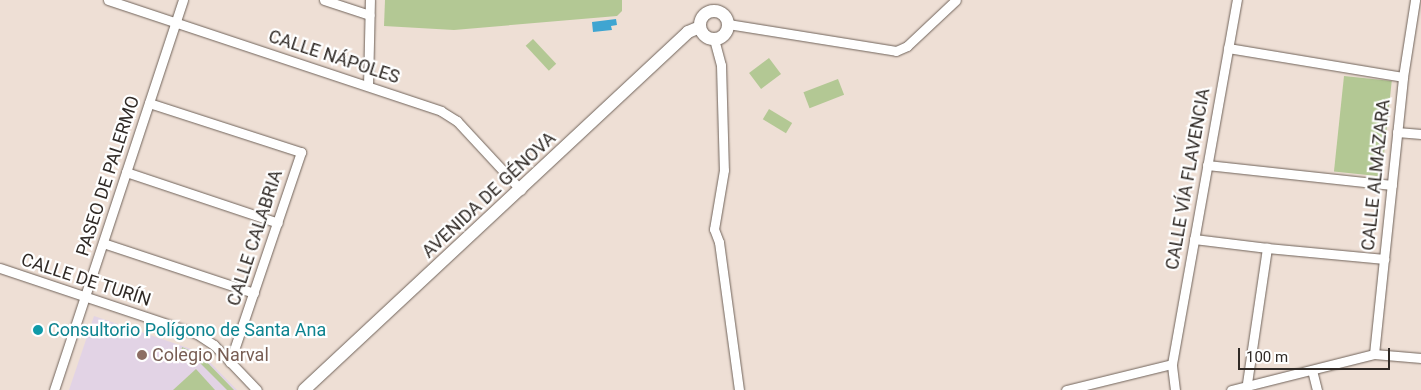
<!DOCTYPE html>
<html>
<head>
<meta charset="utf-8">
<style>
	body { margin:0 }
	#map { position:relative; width:1421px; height:390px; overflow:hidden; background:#eedfd5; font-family:Roboto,sans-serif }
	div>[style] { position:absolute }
	.education>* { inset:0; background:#e2d3e5 }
	.green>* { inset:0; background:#b3c894; transform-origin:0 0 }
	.water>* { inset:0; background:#3fa5d1 }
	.roads { filter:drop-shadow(0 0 1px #70635a) drop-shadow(0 0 1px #70635a) }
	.street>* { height:9px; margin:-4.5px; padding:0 4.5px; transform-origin:4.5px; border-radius:4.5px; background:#fff }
	.secondary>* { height:12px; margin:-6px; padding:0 6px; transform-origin:6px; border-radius:6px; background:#fff }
	.secondary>.ring { margin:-6px; padding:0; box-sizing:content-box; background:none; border:12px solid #fff; border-radius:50% }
	.dots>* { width:14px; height:14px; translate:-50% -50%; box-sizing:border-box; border:2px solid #fff; border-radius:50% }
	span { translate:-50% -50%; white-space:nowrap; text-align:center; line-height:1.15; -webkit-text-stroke:4.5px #fff; paint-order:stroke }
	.street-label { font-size:18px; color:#302a26 }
	.culture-label { font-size:18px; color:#0d838f }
	.left { translate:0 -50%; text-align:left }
	.education-label { font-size:18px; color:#785e54 }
	.scale { position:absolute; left:1238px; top:348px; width:152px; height:22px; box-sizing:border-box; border:2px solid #302a26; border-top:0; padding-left:6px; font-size:15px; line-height:18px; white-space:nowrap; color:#302a26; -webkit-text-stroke:4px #fff; paint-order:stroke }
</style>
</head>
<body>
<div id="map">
	<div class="education">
		<i style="clip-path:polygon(94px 316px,200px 352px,237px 390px,69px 390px)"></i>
	</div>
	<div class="green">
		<i style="clip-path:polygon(385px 0,622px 0,622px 11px,617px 16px,454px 30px,384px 26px)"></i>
		<i style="left:533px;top:39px;width:34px;height:10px;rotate:47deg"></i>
		<i style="left:769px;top:58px;width:20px;height:25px;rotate:53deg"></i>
		<i style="left:1344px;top:76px;width:48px;height:96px;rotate:6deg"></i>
		<i style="left:838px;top:79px;width:17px;height:37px;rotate:69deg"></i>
		<i style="left:769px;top:109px;width:27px;height:12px;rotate:31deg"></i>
		<i style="clip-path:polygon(182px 347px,201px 356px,234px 390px,227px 390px,197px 360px,181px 353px)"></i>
		<i style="clip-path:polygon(196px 369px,215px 390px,173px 390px)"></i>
	</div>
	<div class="water">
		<i style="clip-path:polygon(616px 19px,617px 25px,611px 26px,612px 30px,593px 32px,592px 22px)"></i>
	</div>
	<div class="roads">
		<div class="street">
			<i style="left:108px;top:0;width:351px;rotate:18.4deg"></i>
			<i style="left:441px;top:111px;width:19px;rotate:32deg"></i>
			<i style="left:457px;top:121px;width:94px;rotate:47.2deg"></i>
			<i style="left:324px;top:0;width:48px;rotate:18.1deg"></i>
			<i style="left:728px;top:24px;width:170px;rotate:9.1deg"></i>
			<i style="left:896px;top:51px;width:12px;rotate:-24deg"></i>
			<i style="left:907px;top:46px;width:67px;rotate:-43.2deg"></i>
			<i style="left:714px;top:39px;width:27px;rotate:75deg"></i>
			<i style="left:721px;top:65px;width:105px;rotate:88.4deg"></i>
			<i style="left:724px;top:170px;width:60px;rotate:99.6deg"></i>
			<i style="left:714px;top:229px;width:14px;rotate:69deg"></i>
			<i style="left:719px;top:242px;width:149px;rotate:82.3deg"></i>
			<i style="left:1228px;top:48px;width:177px;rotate:9.4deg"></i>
			<i style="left:368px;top:86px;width:86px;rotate:-88.7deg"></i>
			<i style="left:149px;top:103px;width:160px;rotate:17.9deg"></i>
			<i style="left:301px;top:152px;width:222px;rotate:108.7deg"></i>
			<i style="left:1397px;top:132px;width:24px;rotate:5deg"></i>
			<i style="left:1207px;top:165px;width:186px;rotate:6.2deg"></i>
			<i style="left:126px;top:172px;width:160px;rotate:18.5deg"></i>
			<i style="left:1194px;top:239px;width:74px;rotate:7deg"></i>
			<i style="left:1267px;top:248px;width:118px;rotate:5.4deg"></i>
			<i style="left:103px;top:243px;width:159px;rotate:18.3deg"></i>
			<i style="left:0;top:268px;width:208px;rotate:18.5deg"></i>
			<i style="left:197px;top:334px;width:20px;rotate:33deg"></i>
			<i style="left:214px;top:345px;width:62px;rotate:46.3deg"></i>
			<i style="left:1374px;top:354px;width:279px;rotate:-84deg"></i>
			<i style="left:1403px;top:77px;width:78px;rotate:-81.1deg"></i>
			<i style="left:1312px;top:370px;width:21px;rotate:76deg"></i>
			<i style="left:54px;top:390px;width:411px;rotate:-71.7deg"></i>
			<i style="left:1066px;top:390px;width:109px;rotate:-13.8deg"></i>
			<i style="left:1175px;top:390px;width:26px;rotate:-97deg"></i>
			<i style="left:1172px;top:364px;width:370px;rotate:-79.9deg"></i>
			<i style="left:1231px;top:390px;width:147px;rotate:-14.1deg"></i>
			<i style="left:1374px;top:354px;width:47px;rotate:4.9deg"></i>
			<i style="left:1246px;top:390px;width:144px;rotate:-81.6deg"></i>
		</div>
		<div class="secondary">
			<i class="ring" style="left:700px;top:11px;width:16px;height:16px"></i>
			<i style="left:304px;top:390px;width:525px;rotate:-42.99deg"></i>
			<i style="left:688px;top:32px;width:13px;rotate:-23deg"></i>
		</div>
	</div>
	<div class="dots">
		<i style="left:38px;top:330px;background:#0f9aa8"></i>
		<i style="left:142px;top:355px;background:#8d6e63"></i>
	</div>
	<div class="street-label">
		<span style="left:334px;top:57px;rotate:18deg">CALLE NÁPOLES</span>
		<span style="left:1376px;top:175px;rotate:-84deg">CALLE ALMAZARA</span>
		<span style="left:108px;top:176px;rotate:-72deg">PASEO DE PALERMO</span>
		<span style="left:1188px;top:179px;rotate:-80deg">CALLE VÍA FLAVENCIA</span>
		<span style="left:489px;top:195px;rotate:-43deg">AVENIDA DE GÉNOVA</span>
		<span style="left:255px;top:238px;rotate:-72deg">CALLE CALABRIA</span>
		<span style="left:86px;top:280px;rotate:18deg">CALLE DE TURÍN</span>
	</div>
	<div class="culture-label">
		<span class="left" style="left:48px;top:330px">Consultorio Polígono de Santa Ana</span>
	</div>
	<div class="education-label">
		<span class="left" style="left:152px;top:355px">Colegio Narval</span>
	</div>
	<div class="scale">100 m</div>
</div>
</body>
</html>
